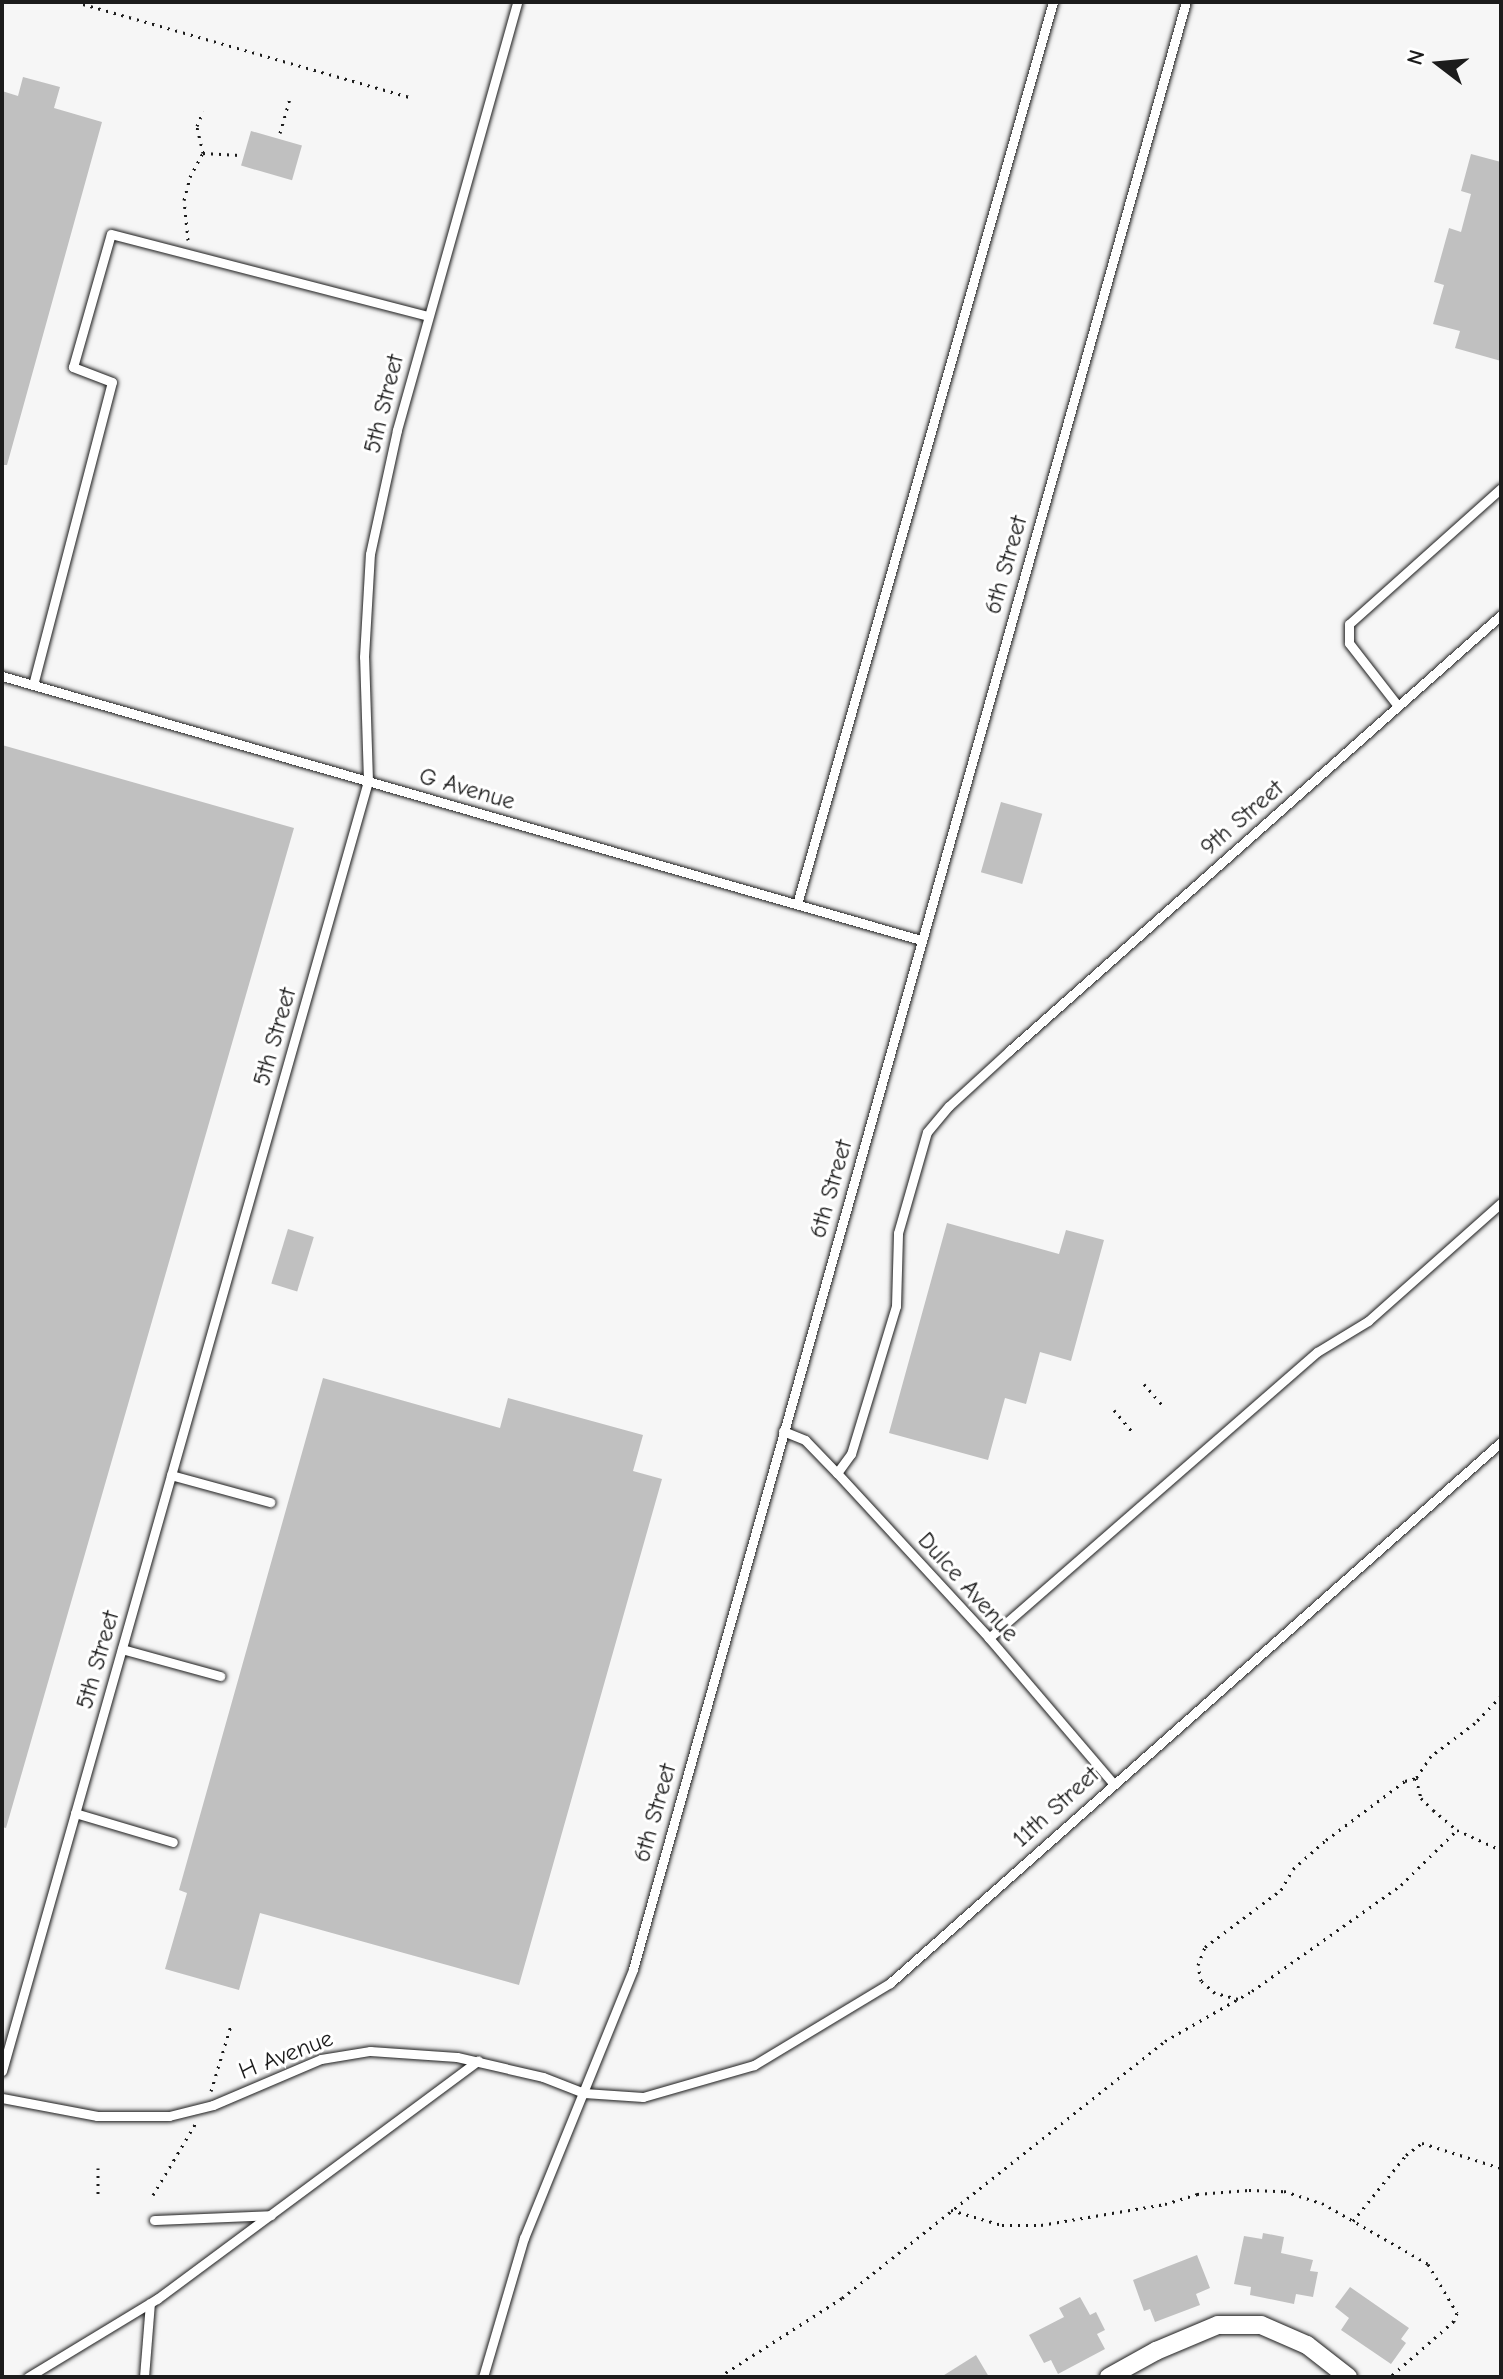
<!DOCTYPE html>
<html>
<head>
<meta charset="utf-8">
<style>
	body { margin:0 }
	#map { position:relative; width:1503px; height:2379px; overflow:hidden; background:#f6f6f6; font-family:"Comic Neue",sans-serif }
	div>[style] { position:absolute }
	.building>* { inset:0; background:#c0c0c0; transform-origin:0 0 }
	.path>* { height:3px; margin-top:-1.5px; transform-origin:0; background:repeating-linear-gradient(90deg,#1c1c1c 0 2px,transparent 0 8px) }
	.roads { filter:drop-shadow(0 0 2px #1c1c1c) drop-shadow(0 0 2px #1c1c1c) }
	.service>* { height:9px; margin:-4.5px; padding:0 4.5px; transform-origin:4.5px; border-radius:4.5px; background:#fff }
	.minor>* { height:18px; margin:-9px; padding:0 9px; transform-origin:9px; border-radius:9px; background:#fff }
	span { translate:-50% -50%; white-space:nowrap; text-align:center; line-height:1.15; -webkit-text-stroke:6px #fff; paint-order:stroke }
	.street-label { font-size:24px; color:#1c1c1c }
	.frame { position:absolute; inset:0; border:4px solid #1c1c1c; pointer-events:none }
	.north { position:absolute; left:1399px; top:24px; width:80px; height:80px; -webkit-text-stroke:6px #fff; paint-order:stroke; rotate:286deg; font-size:22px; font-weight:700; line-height:32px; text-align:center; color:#1c1c1c }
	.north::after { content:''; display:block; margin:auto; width:28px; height:36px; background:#1c1c1c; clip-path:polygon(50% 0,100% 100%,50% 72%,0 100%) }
</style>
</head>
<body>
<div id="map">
	<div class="building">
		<i style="clip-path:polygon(23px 77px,60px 87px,54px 108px,102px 122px,7px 465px,2px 465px,2px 91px,18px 96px)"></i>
		<i style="left:251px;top:131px;width:53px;height:36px;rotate:16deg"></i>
		<i style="clip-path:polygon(1471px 154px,1501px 162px,1501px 361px,1455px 348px,1460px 331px,1433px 324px,1444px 285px,1434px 282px,1449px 228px,1461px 232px,1471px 194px,1461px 191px)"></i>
		<i style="clip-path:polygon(2px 745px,294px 828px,6px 1828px,2px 1827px)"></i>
		<i style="left:1001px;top:802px;width:43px;height:73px;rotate:16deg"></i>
		<i style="clip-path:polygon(947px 1223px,1059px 1254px,1066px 1230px,1104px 1240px,1071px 1361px,1040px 1352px,1026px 1404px,1005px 1398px,988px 1460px,889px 1433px)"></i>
		<i style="left:288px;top:1229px;width:27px;height:57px;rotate:17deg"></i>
		<i style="clip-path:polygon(323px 1378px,500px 1428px,508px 1398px,643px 1435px,633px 1471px,662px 1479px,519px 1985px,260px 1913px,239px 1990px,165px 1969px,187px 1893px,179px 1890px)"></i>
		<i style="clip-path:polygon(1263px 2233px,1284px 2237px,1281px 2253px,1313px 2260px,1310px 2271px,1318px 2272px,1313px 2297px,1296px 2294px,1294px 2304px,1250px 2295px,1251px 2287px,1234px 2284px,1244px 2236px,1262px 2239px)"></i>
		<i style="clip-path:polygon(1197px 2255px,1210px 2288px,1196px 2294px,1200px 2305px,1155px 2322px,1150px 2309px,1144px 2311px,1133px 2280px)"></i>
		<i style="clip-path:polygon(1350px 2287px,1409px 2328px,1401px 2339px,1406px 2343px,1391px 2364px,1341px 2330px,1349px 2318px,1335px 2307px)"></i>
		<i style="clip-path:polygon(1080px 2297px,1090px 2315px,1096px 2312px,1105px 2330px,1097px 2334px,1105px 2349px,1058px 2374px,1051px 2360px,1044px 2363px,1029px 2335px,1064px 2317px,1059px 2308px)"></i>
		<i style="clip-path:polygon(976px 2355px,989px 2377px,941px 2377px)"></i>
	</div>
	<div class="path">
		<i style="left:83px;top:4px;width:343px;rotate:15.9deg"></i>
		<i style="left:280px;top:133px;width:35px;rotate:-74deg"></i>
		<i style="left:203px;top:153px;width:37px;rotate:3deg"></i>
		<i style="left:188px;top:240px;width:40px;rotate:-95.7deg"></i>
		<i style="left:184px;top:200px;width:24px;rotate:-75deg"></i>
		<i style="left:190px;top:177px;width:27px;rotate:-62deg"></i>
		<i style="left:203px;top:153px;width:28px;rotate:-103deg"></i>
		<i style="left:197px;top:126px;width:16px;rotate:-68deg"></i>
		<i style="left:1144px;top:1384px;width:29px;rotate:49deg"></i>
		<i style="left:1114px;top:1410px;width:30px;rotate:50deg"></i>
		<i style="left:1501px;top:1696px;width:37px;rotate:134deg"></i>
		<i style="left:1475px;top:1723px;width:55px;rotate:143.1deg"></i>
		<i style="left:1431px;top:1756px;width:27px;rotate:124deg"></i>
		<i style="left:1416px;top:1778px;width:21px;rotate:76deg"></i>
		<i style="left:1421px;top:1798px;width:17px;rotate:45deg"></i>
		<i style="left:1433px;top:1810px;width:31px;rotate:40deg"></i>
		<i style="left:1457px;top:1830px;width:48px;rotate:24.4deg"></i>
		<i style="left:1238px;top:1999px;width:24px;rotate:-165deg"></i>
		<i style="left:1215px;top:1993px;width:18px;rotate:-139deg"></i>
		<i style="left:1201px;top:1981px;width:16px;rotate:-101deg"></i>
		<i style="left:1198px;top:1965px;width:19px;rotate:-69deg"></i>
		<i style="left:1205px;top:1947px;width:95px;rotate:-36.9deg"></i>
		<i style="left:1281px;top:1890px;width:24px;rotate:-60deg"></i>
		<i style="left:1293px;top:1869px;width:44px;rotate:-41.3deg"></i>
		<i style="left:1326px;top:1840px;width:99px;rotate:-36.8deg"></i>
		<i style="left:1405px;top:1781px;width:11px;rotate:-15deg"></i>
		<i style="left:211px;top:2091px;width:69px;rotate:-73.1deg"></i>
		<i style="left:98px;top:2168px;width:28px;rotate:90deg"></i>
		<i style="left:153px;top:2195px;width:84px;rotate:-59.2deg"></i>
		<i style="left:951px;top:2210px;width:53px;rotate:16.4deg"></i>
		<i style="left:1002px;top:2225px;width:39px"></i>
		<i style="left:1041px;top:2225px;width:126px;rotate:-9.6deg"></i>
		<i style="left:1165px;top:2204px;width:34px;rotate:-17deg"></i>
		<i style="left:1197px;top:2194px;width:52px;rotate:-4.4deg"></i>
		<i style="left:1249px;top:2190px;width:35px;rotate:2deg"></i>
		<i style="left:1284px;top:2191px;width:40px;rotate:18deg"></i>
		<i style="left:1322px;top:2203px;width:122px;rotate:29.9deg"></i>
		<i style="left:1428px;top:2264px;width:57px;rotate:59.4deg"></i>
		<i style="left:1457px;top:2313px;width:9px;rotate:111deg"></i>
		<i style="left:1454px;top:2321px;width:85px;rotate:138.8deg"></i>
		<i style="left:1353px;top:2221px;width:85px;rotate:-51.2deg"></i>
		<i style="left:1406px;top:2155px;width:20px;rotate:-37deg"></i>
		<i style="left:1422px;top:2143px;width:83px;rotate:17.6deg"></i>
		<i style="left:719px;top:2377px;width:146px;rotate:-32.7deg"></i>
		<i style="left:842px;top:2298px;width:413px;rotate:-38.5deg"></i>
		<i style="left:1165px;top:2041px;width:100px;rotate:-29.9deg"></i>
		<i style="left:1252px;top:1991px;width:183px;rotate:-35.4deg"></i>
		<i style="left:1401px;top:1885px;width:78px;rotate:-44.5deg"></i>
	</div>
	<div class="roads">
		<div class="service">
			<i style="left:2px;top:676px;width:956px;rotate:16.03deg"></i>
			<i style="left:33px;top:685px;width:313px;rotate:-75.4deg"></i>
			<i style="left:112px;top:382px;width:42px;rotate:-159deg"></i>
			<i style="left:73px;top:367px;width:138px;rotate:-74.1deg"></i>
			<i style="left:111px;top:234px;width:327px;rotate:14.5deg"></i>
			<i style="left:1398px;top:706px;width:80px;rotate:-127.9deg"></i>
			<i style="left:1349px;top:643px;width:19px;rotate:-90deg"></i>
			<i style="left:1349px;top:624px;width:204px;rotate:-41.8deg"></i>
			<i style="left:797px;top:904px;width:938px;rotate:-74.16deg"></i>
			<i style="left:783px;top:1431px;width:24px;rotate:22deg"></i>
			<i style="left:805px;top:1440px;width:46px;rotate:45.9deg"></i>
			<i style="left:837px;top:1473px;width:224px;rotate:47.3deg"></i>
			<i style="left:989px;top:1638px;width:191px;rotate:49.5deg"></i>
			<i style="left:837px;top:1473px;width:24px;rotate:-54deg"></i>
			<i style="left:851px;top:1454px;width:155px;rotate:-73.1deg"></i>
			<i style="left:896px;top:1306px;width:73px;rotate:-88.4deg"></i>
			<i style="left:898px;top:1233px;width:105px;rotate:-74deg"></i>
			<i style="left:927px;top:1132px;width:34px;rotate:-50deg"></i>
			<i style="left:949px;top:1106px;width:81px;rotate:-42.5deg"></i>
			<i style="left:1009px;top:1051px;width:657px;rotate:-41.55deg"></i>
			<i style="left:171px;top:1475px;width:103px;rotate:15.3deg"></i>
			<i style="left:989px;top:1638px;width:435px;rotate:-41.1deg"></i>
			<i style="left:1317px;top:1352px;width:60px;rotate:-31.3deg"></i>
			<i style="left:1368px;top:1321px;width:178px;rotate:-41.6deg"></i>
			<i style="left:122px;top:1649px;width:102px;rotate:15.4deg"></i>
			<i style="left:75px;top:1813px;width:102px;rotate:16.5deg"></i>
			<i style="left:2px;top:2071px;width:1341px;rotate:-74.16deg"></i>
			<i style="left:368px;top:781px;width:124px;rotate:-91.8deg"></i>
			<i style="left:364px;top:657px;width:103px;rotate:-86.7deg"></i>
			<i style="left:370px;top:554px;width:127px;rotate:-77.7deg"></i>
			<i style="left:397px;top:430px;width:445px;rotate:-74.3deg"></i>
			<i style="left:2px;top:2098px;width:97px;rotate:10.7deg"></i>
			<i style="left:97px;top:2116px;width:72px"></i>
			<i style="left:169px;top:2116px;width:45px;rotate:-14deg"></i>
			<i style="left:213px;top:2105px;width:117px;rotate:-23.1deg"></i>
			<i style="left:321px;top:2059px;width:50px;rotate:-9.3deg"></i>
			<i style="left:370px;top:2051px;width:87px;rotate:3.9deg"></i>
			<i style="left:457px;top:2057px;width:88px;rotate:13.1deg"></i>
			<i style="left:543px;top:2077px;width:44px;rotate:21.3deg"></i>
			<i style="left:584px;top:2093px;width:59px;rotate:3.9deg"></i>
			<i style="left:643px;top:2097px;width:116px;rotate:-16.1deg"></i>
			<i style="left:754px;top:2065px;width:159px;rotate:-31.1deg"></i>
			<i style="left:890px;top:1983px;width:816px;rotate:-41.52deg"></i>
			<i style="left:154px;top:2220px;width:117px;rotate:-2.4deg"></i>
			<i style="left:28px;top:2377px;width:151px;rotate:-31.2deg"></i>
			<i style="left:157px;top:2299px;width:400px;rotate:-36.6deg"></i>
			<i style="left:144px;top:2377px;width:74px;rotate:-85.4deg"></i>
			<i style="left:483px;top:2377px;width:145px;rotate:-73.6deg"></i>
			<i style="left:524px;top:2238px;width:290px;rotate:-67.9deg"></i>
			<i style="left:633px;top:1969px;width:2043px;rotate:-74.3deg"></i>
		</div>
		<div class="minor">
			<i style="left:1109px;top:2377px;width:54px;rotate:-29deg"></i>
			<i style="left:1156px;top:2351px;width:67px;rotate:-22.8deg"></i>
			<i style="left:1218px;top:2325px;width:43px"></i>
			<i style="left:1261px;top:2325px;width:50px;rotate:23.5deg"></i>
			<i style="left:1307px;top:2345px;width:52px;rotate:38deg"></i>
		</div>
	</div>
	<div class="street-label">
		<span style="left:384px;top:404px;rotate:-76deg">5th Street</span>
		<span style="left:1006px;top:565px;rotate:-74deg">6th Street</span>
		<span style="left:467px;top:789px;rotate:16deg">G Avenue</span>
		<span style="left:1242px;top:818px;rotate:-41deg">9th Street</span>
		<span style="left:275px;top:1037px;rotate:-74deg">5th Street</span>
		<span style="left:831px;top:1189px;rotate:-74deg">6th Street</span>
		<span style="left:968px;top:1587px;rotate:48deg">Dulce Avenue</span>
		<span style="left:98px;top:1660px;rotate:-74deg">5th Street</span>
		<span style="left:1056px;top:1807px;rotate:-42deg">11th Street</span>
		<span style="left:655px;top:1813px;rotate:-74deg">6th Street</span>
		<span style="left:286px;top:2055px;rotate:-21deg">H Avenue</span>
	</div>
	<div class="frame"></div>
	<div class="north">N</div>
</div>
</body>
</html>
